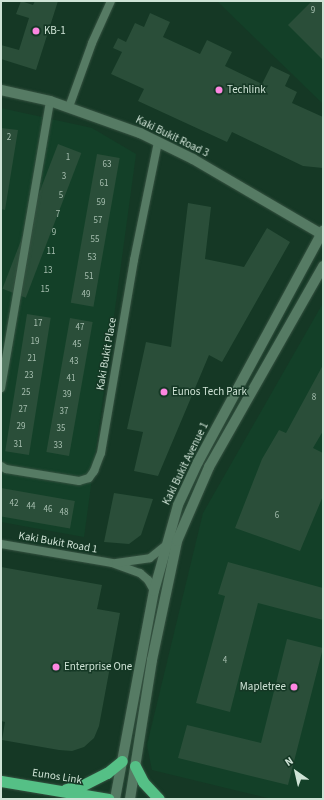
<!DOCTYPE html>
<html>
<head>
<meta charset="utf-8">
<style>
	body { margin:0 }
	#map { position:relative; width:324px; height:800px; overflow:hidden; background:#153825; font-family:"Source Sans 3",sans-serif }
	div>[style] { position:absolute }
	.built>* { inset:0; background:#134028 }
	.building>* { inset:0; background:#2a4e39; transform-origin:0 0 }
	.roads { filter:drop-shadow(0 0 1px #365241) drop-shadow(0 0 1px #365241) }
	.minor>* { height:8px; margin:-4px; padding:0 4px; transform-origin:4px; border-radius:4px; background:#567b64 }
	.tertiary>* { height:10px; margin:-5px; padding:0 5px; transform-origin:5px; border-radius:5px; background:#567b64 }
	.secondary>* { height:10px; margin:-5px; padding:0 5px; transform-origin:5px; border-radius:5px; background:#567b64 }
	.trunk>* { height:11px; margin:-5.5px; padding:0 5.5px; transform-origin:5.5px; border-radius:5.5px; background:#55c086 }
	.dots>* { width:11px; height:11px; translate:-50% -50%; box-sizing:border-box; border:2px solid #153825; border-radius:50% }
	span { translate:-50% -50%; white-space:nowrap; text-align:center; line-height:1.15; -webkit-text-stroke:3px #153825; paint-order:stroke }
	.number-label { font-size:9px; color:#a6beaf }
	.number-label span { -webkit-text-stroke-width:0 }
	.poi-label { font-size:11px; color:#cfe3d6 }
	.left { translate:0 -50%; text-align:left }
	.right { translate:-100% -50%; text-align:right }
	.street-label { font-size:11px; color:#cfe3d6 }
	.frame { position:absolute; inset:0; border:2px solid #cfe3d6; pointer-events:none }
	.north { position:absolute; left:276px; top:752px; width:40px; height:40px; -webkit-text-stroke:3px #153825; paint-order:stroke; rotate:326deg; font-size:11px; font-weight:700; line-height:16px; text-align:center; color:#cfe3d6 }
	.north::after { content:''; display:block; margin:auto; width:14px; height:18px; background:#cfe3d6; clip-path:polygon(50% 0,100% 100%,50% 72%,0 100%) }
</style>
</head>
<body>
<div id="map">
	<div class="built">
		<i style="clip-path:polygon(217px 1px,323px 1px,323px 104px)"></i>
		<i style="clip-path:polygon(1px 108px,92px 128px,136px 154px,84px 537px,1px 522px)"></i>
		<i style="clip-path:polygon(323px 303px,323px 799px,272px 799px,152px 770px,147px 745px,203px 513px)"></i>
	</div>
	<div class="building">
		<i style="clip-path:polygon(21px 1px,33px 5px,35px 1px,58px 1px,36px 70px,1px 59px,1px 45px,19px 50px,29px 18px,16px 14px)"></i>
		<i style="clip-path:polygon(312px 1px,323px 1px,323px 60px,288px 25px)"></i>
		<i style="clip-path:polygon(150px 13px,170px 22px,163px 37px,200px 54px,207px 40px,232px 52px,225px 66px,262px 84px,271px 66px,290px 75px,285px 86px,297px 92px,292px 103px,323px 117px,323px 168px,303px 166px,232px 132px,227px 142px,138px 101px,144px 89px,111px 74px,122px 52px,113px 48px,118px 38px,126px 42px,135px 23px,144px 27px)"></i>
		<i style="clip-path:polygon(1px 128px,18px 130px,5px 210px,1px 209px)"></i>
		<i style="left:58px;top:144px;width:25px;height:155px;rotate:21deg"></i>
		<i style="left:97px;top:154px;width:23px;height:151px;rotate:10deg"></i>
		<i style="clip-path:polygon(188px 203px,211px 207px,205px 259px,244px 267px,267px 228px,290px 242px,222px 362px,209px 355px,158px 476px,134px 471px,143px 432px,127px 429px,146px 342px,171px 347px)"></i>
		<i style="left:27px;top:314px;width:24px;height:139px;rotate:9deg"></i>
		<i style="left:70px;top:318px;width:23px;height:136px;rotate:10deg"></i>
		<i style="clip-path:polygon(323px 365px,323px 431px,313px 448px,323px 453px,323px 496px,300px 551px,235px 528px,262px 459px,279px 430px,286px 433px)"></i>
		<i style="left:1px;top:488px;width:75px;height:28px;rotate:10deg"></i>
		<i style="clip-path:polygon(114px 493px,153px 499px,141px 535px,129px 544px,104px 542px)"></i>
		<i style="clip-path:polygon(228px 562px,323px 588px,323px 620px,258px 603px,230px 712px,196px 703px,225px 596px,218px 594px)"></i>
		<i style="clip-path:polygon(1px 567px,102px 585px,97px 609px,120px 613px,99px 726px,94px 738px,84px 747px,72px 751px,59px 750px,2px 740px,5px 722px,1px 721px)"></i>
		<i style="clip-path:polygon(287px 639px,323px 648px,288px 785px,178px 758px,187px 725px,261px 743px)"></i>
	</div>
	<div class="roads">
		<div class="minor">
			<i style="left:69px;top:107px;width:68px;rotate:-70.2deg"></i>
			<i style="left:92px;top:43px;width:46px;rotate:-65.7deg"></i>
			<i style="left:1px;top:388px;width:291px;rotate:-80.3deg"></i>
			<i style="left:1px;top:466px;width:6px;rotate:31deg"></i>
			<i style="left:6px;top:469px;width:74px;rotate:9.3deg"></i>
			<i style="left:79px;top:481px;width:10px;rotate:-17deg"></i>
			<i style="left:89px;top:478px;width:9px;rotate:-54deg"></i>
			<i style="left:94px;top:471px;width:19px;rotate:-69deg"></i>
			<i style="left:101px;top:453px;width:196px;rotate:-80.3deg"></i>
			<i style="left:134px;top:260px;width:120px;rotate:-78.5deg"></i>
			<i style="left:1px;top:544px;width:113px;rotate:9.7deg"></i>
			<i style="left:112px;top:563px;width:30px;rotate:20deg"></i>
			<i style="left:140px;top:573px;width:11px;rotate:41deg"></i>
			<i style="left:148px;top:580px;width:13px;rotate:61deg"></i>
			<i style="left:116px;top:563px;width:34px;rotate:-8deg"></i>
			<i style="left:150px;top:558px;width:19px;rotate:-39deg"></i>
		</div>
		<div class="tertiary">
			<i style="left:1px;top:90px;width:50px;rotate:12.7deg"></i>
			<i style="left:50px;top:101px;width:96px;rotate:19.6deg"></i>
			<i style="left:140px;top:133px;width:59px;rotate:26.1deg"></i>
			<i style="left:193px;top:159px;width:151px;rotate:30.3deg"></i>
		</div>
		<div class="secondary">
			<i style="left:115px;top:799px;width:212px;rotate:-79.4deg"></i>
			<i style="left:154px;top:591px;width:89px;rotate:-74.4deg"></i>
			<i style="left:178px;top:505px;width:47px;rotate:-65.1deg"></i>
			<i style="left:198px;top:462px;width:263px;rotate:-61.6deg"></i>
			<i style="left:130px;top:799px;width:141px;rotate:-81deg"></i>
			<i style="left:152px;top:660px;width:122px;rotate:-78.1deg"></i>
			<i style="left:177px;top:541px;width:81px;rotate:-66.6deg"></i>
			<i style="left:209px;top:467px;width:231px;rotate:-60.4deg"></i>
		</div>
		<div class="trunk">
			<i style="left:135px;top:766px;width:18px;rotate:63deg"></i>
			<i style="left:143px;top:782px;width:23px;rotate:47deg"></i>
			<i style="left:1px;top:781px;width:109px;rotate:9.5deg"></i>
			<i style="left:66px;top:789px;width:17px;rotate:-13deg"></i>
			<i style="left:83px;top:785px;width:27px;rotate:-27deg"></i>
			<i style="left:107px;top:773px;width:19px;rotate:-39deg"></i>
		</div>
	</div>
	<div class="dots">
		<i style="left:36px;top:31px;background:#fd86e1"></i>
		<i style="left:219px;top:90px;background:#fd86e1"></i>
		<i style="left:164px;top:392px;background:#fd86e1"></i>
		<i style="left:56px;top:667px;background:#fd86e1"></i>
		<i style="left:294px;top:687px;background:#fd86e1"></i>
	</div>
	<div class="number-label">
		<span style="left:313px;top:11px">9</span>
		<span style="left:9px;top:138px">2</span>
		<span style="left:68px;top:158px">1</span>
		<span style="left:107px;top:165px">63</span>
		<span style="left:64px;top:177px">3</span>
		<span style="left:104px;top:184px">61</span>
		<span style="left:61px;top:196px">5</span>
		<span style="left:101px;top:203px">59</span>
		<span style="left:58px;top:215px">7</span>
		<span style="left:98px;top:221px">57</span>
		<span style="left:54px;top:233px">9</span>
		<span style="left:95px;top:240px">55</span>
		<span style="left:51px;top:252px">11</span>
		<span style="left:92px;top:258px">53</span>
		<span style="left:48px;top:271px">13</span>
		<span style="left:89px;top:277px">51</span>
		<span style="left:45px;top:290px">15</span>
		<span style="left:86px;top:295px">49</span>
		<span style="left:38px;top:324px">17</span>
		<span style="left:80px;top:328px">47</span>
		<span style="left:35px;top:342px">19</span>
		<span style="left:77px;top:345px">45</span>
		<span style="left:32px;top:359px">21</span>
		<span style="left:74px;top:362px">43</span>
		<span style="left:29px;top:376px">23</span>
		<span style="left:71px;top:379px">41</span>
		<span style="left:26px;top:393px">25</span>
		<span style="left:67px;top:395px">39</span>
		<span style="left:314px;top:398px">8</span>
		<span style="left:23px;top:410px">27</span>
		<span style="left:64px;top:412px">37</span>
		<span style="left:21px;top:427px">29</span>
		<span style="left:61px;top:429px">35</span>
		<span style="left:18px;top:445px">31</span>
		<span style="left:58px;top:446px">33</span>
		<span style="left:14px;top:504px">42</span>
		<span style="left:31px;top:507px">44</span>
		<span style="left:48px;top:510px">46</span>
		<span style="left:64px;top:513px">48</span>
		<span style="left:277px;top:516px">6</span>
		<span style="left:225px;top:661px">4</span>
	</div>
	<div class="poi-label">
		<span class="left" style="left:44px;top:31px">KB-1</span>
		<span class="left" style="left:227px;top:90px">Techlink</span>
		<span class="left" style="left:172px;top:392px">Eunos Tech Park</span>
		<span class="left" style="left:64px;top:667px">Enterprise One</span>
		<span class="right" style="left:286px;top:687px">Mapletree</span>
	</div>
	<div class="street-label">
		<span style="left:172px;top:137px;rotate:26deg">Kaki Bukit Road 3</span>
		<span style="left:107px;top:354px;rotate:-80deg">Kaki Bukit Place</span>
		<span style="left:186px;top:464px;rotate:-64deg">Kaki Bukit Avenue 1</span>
		<span style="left:58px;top:543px;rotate:10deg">Kaki Bukit Road 1</span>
		<span style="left:57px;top:777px;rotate:9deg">Eunos Link</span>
	</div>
	<div class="frame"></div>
	<div class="north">N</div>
</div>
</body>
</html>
